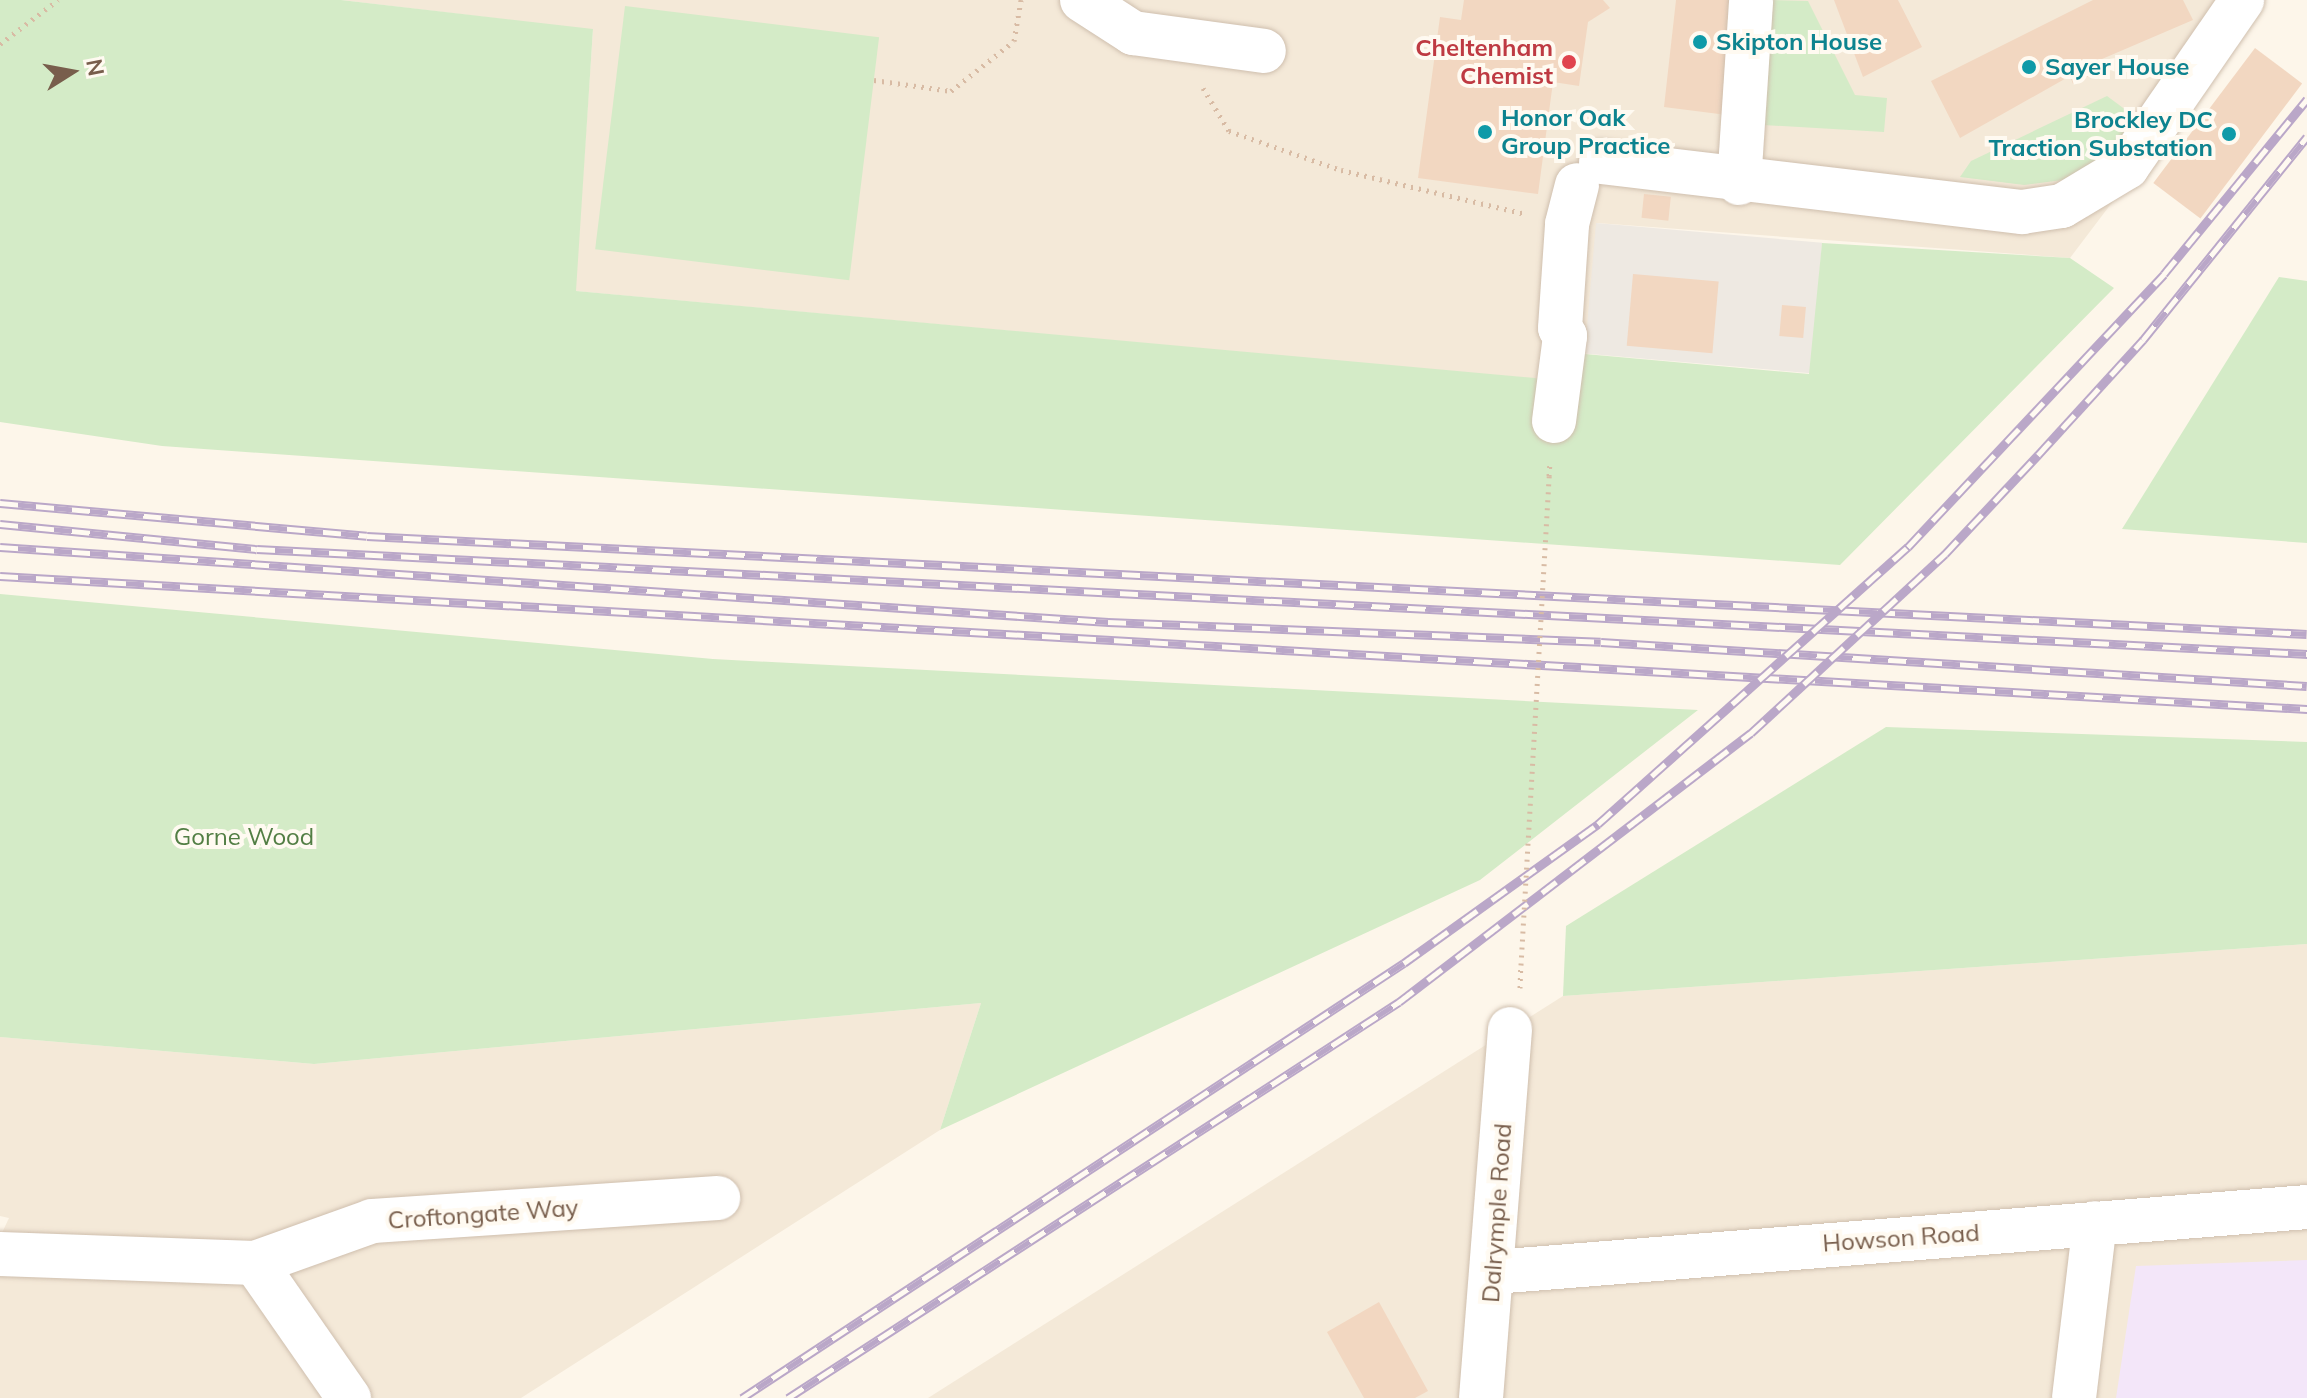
<!DOCTYPE html>
<html>
<head>
<meta charset="utf-8">
<style>
	body { margin:0 }
	#map { position:relative; width:2307px; height:1398px; overflow:hidden; background:#fdf6ea; font-family:Mulish,sans-serif }
	div>[style] { position:absolute }
	.residential>* { inset:0; background:#f4e9d8 }
	.industrial>* { inset:0; background:#eee9e2; transform-origin:0 0 }
	.education>* { inset:0; background:#f3e6f9 }
	.green>* { inset:0; background:#d4ebc7; transform-origin:0 0 }
	.building>* { inset:0; background:#f2d7c1; transform-origin:0 0 }
	.path>* { height:5px; margin-top:-2.5px; transform-origin:0; background:repeating-linear-gradient(90deg,#d8bba4 0 2px,transparent 0 8px) }
	.roads { filter:drop-shadow(0 0 2px #cfbfae) drop-shadow(0 0 2px #cfbfae) }
	.minor>* { height:44px; margin:-22px; padding:0 22px; transform-origin:22px; border-radius:22px; background:#fff }
	.rail>* { height:9px; margin-top:-4.5px; transform-origin:0; background:repeating-linear-gradient(90deg,#fffaf1 0 18px,#baa7c8 0 36px); box-sizing:border-box; border-block:2px solid #baa7c8 }
	.path-bridge>* { height:5px; margin-top:-2.5px; transform-origin:0; background:repeating-linear-gradient(90deg,#d8bba4 0 2px,transparent 0 8px) }
	.dots>* { width:22px; height:22px; translate:-50% -50%; box-sizing:border-box; border:4px solid #fffaf1; border-radius:50% }
	span { translate:-50% -50%; white-space:nowrap; text-align:center; line-height:1.15; -webkit-text-stroke:8px #fffaf1; paint-order:stroke }
	.culture-label { font-size:24px; color:#0d838f; font-weight:700 }
	.left { translate:0 -50%; text-align:left }
	.right { translate:-100% -50%; text-align:right }
	.health-label { font-size:24px; color:#be3a42; font-weight:700 }
	.park-label { font-size:24px; color:#527e44 }
	.street-label { font-size:24px; color:#785e4c }
	.north { position:absolute; left:32px; top:32px; width:80px; height:80px; -webkit-text-stroke:6px #fffaf1; paint-order:stroke; rotate:79deg; font-size:22px; font-weight:700; line-height:32px; text-align:center; color:#785e4c }
	.north::after { content:''; display:block; margin:auto; width:28px; height:36px; background:#785e4c; clip-path:polygon(50% 0,100% 100%,50% 72%,0 100%) }
</style>
</head>
<body>
<div id="map">
	<div class="residential">
		<i style="clip-path:polygon(341px 0,2258px 0,2223px 56px,2070px 258px,1597px 223px,1585px 354px,1567px 382px,575px 291px,593px 30px)"></i>
		<i style="clip-path:polygon(2307px 944px,2307px 1398px,928px 1398px,1563px 996px)"></i>
		<i style="clip-path:polygon(981px 1003px,940px 1130px,521px 1398px,0 1398px,0 1237px,9px 1218px,0 1216px,0 1037px,314px 1064px)"></i>
	</div>
	<div class="industrial">
		<i style="left:1596px;top:223px;width:227px;height:131px;rotate:5deg"></i>
	</div>
	<div class="education">
		<i style="clip-path:polygon(2307px 1260px,2307px 1398px,2116px 1398px,2136px 1266px)"></i>
	</div>
	<div class="green">
		<i style="clip-path:polygon(0 0,341px 0,593px 29px,576px 291px,1567px 381px,1585px 354px,1809px 374px,1822px 243px,2070px 258px,2114px 288px,1840px 565px,162px 446px,0 422px)"></i>
		<i style="clip-path:polygon(1767px 0,1808px 1px,1855px 95px,1887px 98px,1884px 132px,1763px 125px,1768px 81px,1760px 54px)"></i>
		<i style="left:625px;top:6px;width:256px;height:245px;rotate:7deg"></i>
		<i style="clip-path:polygon(2107px 96px,2138px 119px,2113px 151px,2063px 180px,2024px 185px,1960px 177px,1971px 161px)"></i>
		<i style="clip-path:polygon(2279px 277px,2307px 281px,2307px 543px,2122px 529px)"></i>
		<i style="clip-path:polygon(0 594px,713px 659px,1698px 710px,1480px 880px,940px 1130px,981px 1003px,314px 1064px,0 1037px)"></i>
		<i style="clip-path:polygon(1886px 727px,2307px 742px,2307px 944px,1563px 996px,1566px 926px)"></i>
	</div>
	<div class="building">
		<i style="clip-path:polygon(1464px 0,1603px 0,1610px 8px,1588px 22px,1579px 86px,1553px 82px,1538px 194px,1418px 178px,1440px 17px,1461px 20px)"></i>
		<i style="clip-path:polygon(1676px 0,1734px 0,1727px 115px,1664px 107px)"></i>
		<i style="clip-path:polygon(1834px 0,1898px 0,1922px 47px,1863px 77px)"></i>
		<i style="clip-path:polygon(2093px 0,2183px 0,2193px 20px,2095px 62px,2099px 71px,2073px 84px,2070px 76px,1960px 138px,1931px 81px)"></i>
		<i style="left:2255px;top:48px;width:59px;height:169px;rotate:37deg"></i>
		<i style="left:1644px;top:194px;width:27px;height:24px;rotate:6deg"></i>
		<i style="left:1633px;top:274px;width:86px;height:72px;rotate:5deg"></i>
		<i style="left:1782px;top:305px;width:24px;height:31px;rotate:5deg"></i>
		<i style="clip-path:polygon(1379px 1302px,1428px 1391px,1415px 1398px,1364px 1398px,1327px 1332px)"></i>
	</div>
	<div class="path">
		<i style="left:0;top:44px;width:73px;rotate:-37.2deg"></i>
		<i style="left:874px;top:80px;width:78px;rotate:8.1deg"></i>
		<i style="left:951px;top:91px;width:80px;rotate:-38.4deg"></i>
		<i style="left:1014px;top:41px;width:42px;rotate:-80.3deg"></i>
		<i style="left:1203px;top:88px;width:50px;rotate:58.8deg"></i>
		<i style="left:1229px;top:131px;width:119px;rotate:19.2deg"></i>
		<i style="left:1341px;top:170px;width:189px;rotate:13.4deg"></i>
		<i style="left:1549px;top:476px;width:14px;rotate:-86deg"></i>
		<i style="left:1520px;top:988px;width:23px;rotate:-88deg"></i>
	</div>
	<div class="roads">
		<div class="minor">
			<i style="left:1082px;top:0;width:61px;rotate:32.9deg"></i>
			<i style="left:1133px;top:33px;width:132px;rotate:7.8deg"></i>
			<i style="left:1601px;top:162px;width:424px;rotate:6.8deg"></i>
			<i style="left:2022px;top:212px;width:40px;rotate:-8.5deg"></i>
			<i style="left:2062px;top:206px;width:76px;rotate:-31deg"></i>
			<i style="left:2127px;top:167px;width:203px;rotate:-55.4deg"></i>
			<i style="left:1739px;top:183px;width:183px;rotate:-86.2deg"></i>
			<i style="left:1554px;top:421px;width:86px;rotate:-82.6deg"></i>
			<i style="left:1565px;top:336px;width:9px;rotate:-122deg"></i>
			<i style="left:1560px;top:328px;width:104px;rotate:-86.1deg"></i>
			<i style="left:1567px;top:224px;width:40px;rotate:-75.6deg"></i>
			<i style="left:0;top:1254px;width:255px;rotate:2deg"></i>
			<i style="left:255px;top:1263px;width:124px;rotate:-19.7deg"></i>
			<i style="left:372px;top:1221px;width:347px;rotate:-3.8deg"></i>
			<i style="left:255px;top:1263px;width:165px;rotate:55.2deg"></i>
			<i style="left:1494px;top:1272px;width:816px;rotate:-4.57deg"></i>
			<i style="left:1481px;top:1398px;width:370px;rotate:-85.5deg"></i>
			<i style="left:2074px;top:1398px;width:176px;rotate:-83.2deg"></i>
		</div>
	</div>
	<div class="rail">
		<i style="left:0;top:503px;width:368px;rotate:5.1deg"></i>
		<i style="left:367px;top:536px;width:1942px;rotate:2.89deg"></i>
		<i style="left:0;top:524px;width:258px;rotate:5.6deg"></i>
		<i style="left:257px;top:549px;width:2053px;rotate:2.93deg"></i>
		<i style="left:0;top:547px;width:1111px;rotate:3.87deg"></i>
		<i style="left:1108px;top:622px;width:493px;rotate:2.3deg"></i>
		<i style="left:1601px;top:642px;width:707px;rotate:3.57deg"></i>
		<i style="left:0;top:576px;width:2311px;rotate:3.3deg"></i>
		<i style="left:742px;top:1398px;width:792px;rotate:-33.31deg"></i>
		<i style="left:1404px;top:963px;width:239px;rotate:-35.6deg"></i>
		<i style="left:1598px;top:824px;width:416px;rotate:-41.8deg"></i>
		<i style="left:1908px;top:547px;width:374px;rotate:-46.8deg"></i>
		<i style="left:2164px;top:274px;width:226px;rotate:-50.7deg"></i>
		<i style="left:788px;top:1398px;width:728px;rotate:-32.95deg"></i>
		<i style="left:1399px;top:1002px;width:443px;rotate:-37.4deg"></i>
		<i style="left:1751px;top:733px;width:264px;rotate:-42.7deg"></i>
		<i style="left:1945px;top:554px;width:136px;rotate:-46.8deg"></i>
		<i style="left:2038px;top:455px;width:156px;rotate:-47.6deg"></i>
		<i style="left:2143px;top:340px;width:261px;rotate:-51.1deg"></i>
	</div>
	<div class="path-bridge">
		<i style="left:1521px;top:965px;width:490px;rotate:-86.7deg"></i>
	</div>
	<div class="dots">
		<i style="left:1700px;top:42px;background:#0f9aa8"></i>
		<i style="left:1569px;top:62px;background:#e0444e"></i>
		<i style="left:2029px;top:67px;background:#0f9aa8"></i>
		<i style="left:1485px;top:132px;background:#0f9aa8"></i>
		<i style="left:2229px;top:134px;background:#0f9aa8"></i>
	</div>
	<div class="culture-label">
		<span class="left" style="left:1716px;top:42px">Skipton House</span>
		<span class="left" style="left:2045px;top:67px">Sayer House</span>
		<span class="left" style="left:1501px;top:132px">Honor Oak<br>Group Practice</span>
		<span class="right" style="left:2213px;top:134px">Brockley DC<br>Traction Substation</span>
	</div>
	<div class="health-label">
		<span class="right" style="left:1553px;top:62px">Cheltenham<br>Chemist</span>
	</div>
	<div class="park-label">
		<span style="left:244px;top:837px">Gorne Wood</span>
	</div>
	<div class="street-label">
		<span style="left:1497px;top:1213px;rotate:-86deg">Dalrymple Road</span>
		<span style="left:483px;top:1214px;rotate:-4deg">Croftongate Way</span>
		<span style="left:1901px;top:1238px;rotate:-4deg">Howson Road</span>
	</div>
	<div class="north">N</div>
</div>
</body>
</html>
